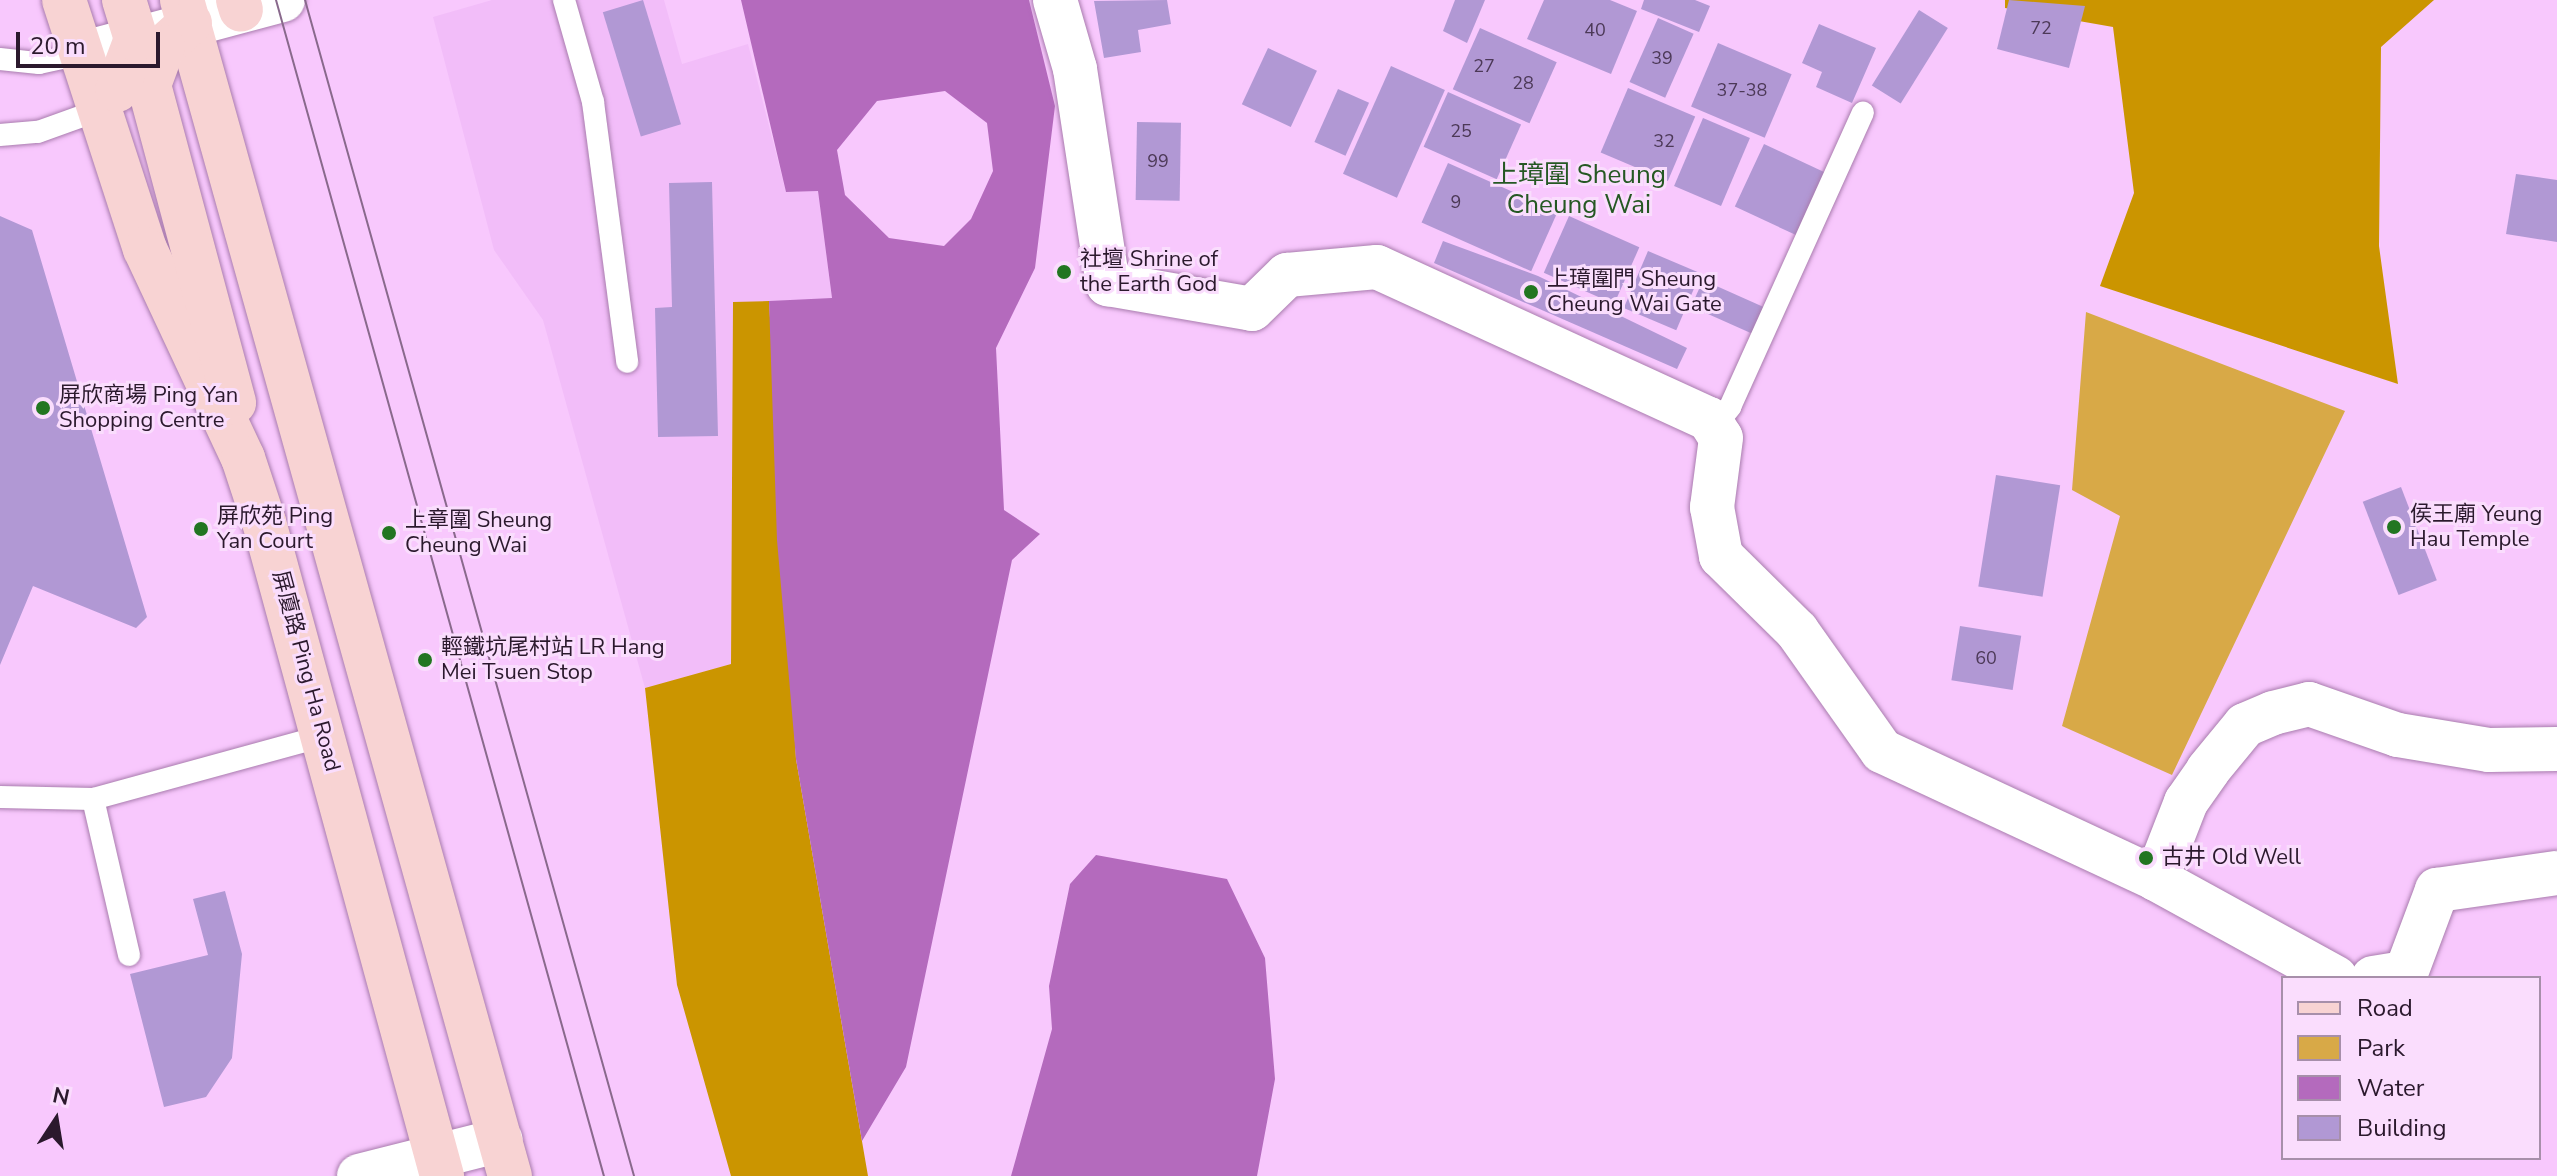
<!DOCTYPE html>
<html>
<head>
<meta charset="utf-8">
<style>
	body { margin:0 }
	#map { position:relative; width:2557px; height:1176px; overflow:hidden; background:#f8c8fd; font-family:"Nunito Sans","Noto Sans TC",sans-serif }
	div>[style] { position:absolute }
	.built>* { inset:0; background:#f2bdf9 }
	.green>* { inset:0; background:#d8a947 }
	.forest>* { inset:0; background:#cb9500 }
	.water>* { inset:0; background:#b46abd }
	.building>* { inset:0; background:#b198d4; transform-origin:0 0 }
	.roads { filter:drop-shadow(0 0 2px #a97cae) drop-shadow(0 0 2px #a97cae) }
	.lane>* { height:22px; margin:-11px; padding:0 11px; transform-origin:11px; border-radius:11px; background:#fff }
	.street>* { height:44px; margin:-22px; padding:0 22px; transform-origin:22px; border-radius:22px; background:#fff }
	.secondary>* { height:44px; margin:-22px; padding:0 22px; transform-origin:22px; border-radius:22px; background:#f8d3d3 }
	.tram>* { height:2px; margin:-1px; padding:0 1px; transform-origin:1px; border-radius:1px; background:#89698c }
	.dots>* { width:22px; height:22px; translate:-50% -50%; box-sizing:border-box; border:4px solid #faddfd; border-radius:50% }
	span { translate:-50% -50%; white-space:nowrap; text-align:center; line-height:1.15; -webkit-text-stroke:6px #faddfd; paint-order:stroke }
	.number-label { font-size:18px; color:#4c3957 }
	.number-label span { -webkit-text-stroke-width:0 }
	.poi-label { font-size:22px; color:#2b192d }
	.left { translate:0 -50%; text-align:left }
	.street-label { font-size:22px; color:#2b192d }
	.quarter-label { font-size:26px; color:#255823 }
	.legend { position:absolute; left:2281px; top:976px; width:260px; height:184px; box-sizing:border-box; background:#faddfd; border:2px solid #a78faa; margin:0; padding:10px 14px; list-style:none; font-size:24px; color:#2b192d }
	.legend li { display:flex; align-items:center; gap:16px; height:40px }
	.legend b { width:40px; border:2px solid #a78faa }
	.north { position:absolute; left:16px; top:1080px; width:80px; height:80px; -webkit-text-stroke:6px #faddfd; paint-order:stroke; rotate:12deg; font-size:22px; font-weight:700; line-height:32px; text-align:center; color:#2b192d }
	.north::after { content:''; display:block; margin:auto; width:28px; height:36px; background:#2b192d; clip-path:polygon(50% 0,100% 100%,50% 72%,0 100%) }
	.scale { position:absolute; left:16px; top:32px; width:144px; height:36px; box-sizing:border-box; border:4px solid #2b192d; border-top:0; padding-left:10px; font-size:24px; line-height:28px; white-space:nowrap; color:#2b192d; -webkit-text-stroke:6px #faddfd; paint-order:stroke }
</style>
</head>
<body>
<div id="map">
	<div class="built">
		<i style="clip-path:polygon(492px 0,664px 0,682px 64px,748px 44px,786px 192px,818px 191px,832px 299px,733px 303px,731px 664px,645px 688px,543px 320px,494px 250px,433px 17px)"></i>
	</div>
	<div class="green">
		<i style="clip-path:polygon(2086px 312px,2345px 411px,2172px 775px,2062px 726px,2120px 516px,2072px 490px)"></i>
	</div>
	<div class="forest">
		<i style="clip-path:polygon(2005px 0,2434px 0,2381px 47px,2379px 246px,2398px 384px,2100px 286px,2134px 193px,2113px 27px,2005px 8px)"></i>
		<i style="clip-path:polygon(769px 301px,796px 759px,868px 1176px,731px 1176px,677px 985px,645px 688px,731px 664px,733px 302px)"></i>
	</div>
	<div class="water">
		<i style="clip-path:polygon(evenodd,741px 0,1029px 0,1055px 106px,1035px 268px,996px 348px,1004px 510px,1040px 534px,1012px 560px,906px 1067px,862px 1141px,796px 759px,777px 540px,769px 301px,832px 298px,818px 191px,786px 192px,741px 0,945px 91px,987px 123px,993px 171px,971px 219px,944px 246px,889px 238px,845px 195px,837px 150px,877px 101px,945px 91px)"></i>
		<i style="clip-path:polygon(1096px 855px,1227px 879px,1265px 958px,1275px 1079px,1257px 1176px,1011px 1176px,1052px 1029px,1049px 986px,1070px 884px)"></i>
	</div>
	<div class="building">
		<i style="left:643px;top:0;width:130px;height:42px;rotate:73deg"></i>
		<i style="clip-path:polygon(1167px 0,1171px 24px,1138px 30px,1141px 52px,1104px 58px,1094px 1px)"></i>
		<i style="clip-path:polygon(1455px 0,1485px 0,1467px 43px,1443px 31px)"></i>
		<i style="clip-path:polygon(1544px 0,1610px 0,1637px 11px,1611px 74px,1527px 39px)"></i>
		<i style="clip-path:polygon(1644px 0,1695px 0,1710px 6px,1699px 32px,1641px 9px)"></i>
		<i style="clip-path:polygon(2009px 0,2085px 6px,2069px 68px,1997px 49px)"></i>
		<i style="left:1919px;top:10px;width:34px;height:89px;rotate:32deg"></i>
		<i style="left:1658px;top:18px;width:39px;height:70px;rotate:24deg"></i>
		<i style="clip-path:polygon(1819px 24px,1876px 48px,1852px 103px,1816px 87px,1822px 72px,1802px 63px)"></i>
		<i style="left:1480px;top:28px;width:84px;height:67px;rotate:24deg"></i>
		<i style="left:1718px;top:43px;width:80px;height:69px;rotate:23deg"></i>
		<i style="left:1268px;top:48px;width:54px;height:62px;rotate:25deg"></i>
		<i style="left:1391px;top:66px;width:59px;height:118px;rotate:24deg"></i>
		<i style="left:1628px;top:88px;width:73px;height:70px;rotate:23deg"></i>
		<i style="left:1338px;top:89px;width:34px;height:58px;rotate:24deg"></i>
		<i style="left:1448px;top:92px;width:80px;height:60px;rotate:24deg"></i>
		<i style="left:1703px;top:118px;width:51px;height:74px;rotate:23deg"></i>
		<i style="left:1137px;top:122px;width:44px;height:78px;rotate:1deg"></i>
		<i style="left:1764px;top:144px;width:68px;height:69px;rotate:25deg"></i>
		<i style="left:1448px;top:163px;width:120px;height:65px;rotate:24deg"></i>
		<i style="clip-path:polygon(2516px 174px,2557px 180px,2557px 242px,2506px 234px)"></i>
		<i style="clip-path:polygon(712px 182px,718px 436px,658px 437px,655px 308px,672px 307px,669px 183px)"></i>
		<i style="clip-path:polygon(0 216px,32px 230px,147px 617px,136px 628px,33px 586px,0 665px)"></i>
		<i style="left:1569px;top:216px;width:77px;height:62px;rotate:24deg"></i>
		<i style="clip-path:polygon(1443px 241px,1538px 276px,1687px 348px,1677px 369px,1434px 263px)"></i>
		<i style="left:1648px;top:251px;width:57px;height:62px;rotate:23deg"></i>
		<i style="left:1703px;top:280px;width:70px;height:29px;rotate:24deg"></i>
		<i style="left:1996px;top:475px;width:65px;height:113px;rotate:9deg"></i>
		<i style="left:2401px;top:487px;width:100px;height:41px;rotate:69deg"></i>
		<i style="left:1960px;top:626px;width:62px;height:55px;rotate:9deg"></i>
		<i style="clip-path:polygon(225px 891px,242px 954px,232px 1058px,206px 1097px,164px 1107px,130px 974px,208px 955px,193px 899px)"></i>
	</div>
	<div class="roads">
		<div class="lane">
			<i style="left:564px;top:0;width:106px;rotate:74.1deg"></i>
			<i style="left:593px;top:102px;width:262px;rotate:82.5deg"></i>
			<i style="left:0;top:59px;width:39px;rotate:6deg"></i>
			<i style="left:39px;top:63px;width:42px;rotate:-12.4deg"></i>
			<i style="left:0;top:135px;width:38px;rotate:-5deg"></i>
			<i style="left:38px;top:132px;width:65px;rotate:-19.8deg"></i>
			<i style="left:1714px;top:427px;width:26px;rotate:-51deg"></i>
			<i style="left:1730px;top:407px;width:323px;rotate:-65.7deg"></i>
			<i style="left:0;top:797px;width:93px;rotate:1.2deg"></i>
			<i style="left:93px;top:799px;width:239px;rotate:-15.3deg"></i>
			<i style="left:93px;top:799px;width:160px;rotate:77deg"></i>
		</div>
		<div class="street">
			<i style="left:1055px;top:0;width:72px;rotate:73.8deg"></i>
			<i style="left:1075px;top:69px;width:218px;rotate:81.3deg"></i>
			<i style="left:1108px;top:284px;width:146px;rotate:9.8deg"></i>
			<i style="left:1252px;top:309px;width:49px;rotate:-44.2deg"></i>
			<i style="left:1287px;top:275px;width:90px;rotate:-5.1deg"></i>
			<i style="left:1377px;top:267px;width:365px;rotate:24.6deg"></i>
			<i style="left:1709px;top:419px;width:22px;rotate:58deg"></i>
			<i style="left:1721px;top:438px;width:70px;rotate:97.4deg"></i>
			<i style="left:1712px;top:507px;width:50px;rotate:79.6deg"></i>
			<i style="left:1721px;top:556px;width:107px;rotate:44.6deg"></i>
			<i style="left:1797px;top:631px;width:147px;rotate:54.7deg"></i>
			<i style="left:1882px;top:751px;width:302px;rotate:25deg"></i>
			<i style="left:2156px;top:879px;width:205px;rotate:28.8deg"></i>
			<i style="left:80px;top:54px;width:210px;rotate:-14.9deg"></i>
			<i style="left:2156px;top:879px;width:83px;rotate:-68.7deg"></i>
			<i style="left:2186px;top:802px;width:39px;rotate:-55deg"></i>
			<i style="left:2208px;top:770px;width:58px;rotate:-50.6deg"></i>
			<i style="left:2245px;top:725px;width:30px;rotate:-23deg"></i>
			<i style="left:2273px;top:713px;width:37px;rotate:-14deg"></i>
			<i style="left:2309px;top:704px;width:94px;rotate:19.2deg"></i>
			<i style="left:2398px;top:735px;width:92px;rotate:9.4deg"></i>
			<i style="left:2489px;top:750px;width:68px;rotate:-0.8deg"></i>
			<i style="left:2373px;top:978px;width:33px;rotate:-9deg"></i>
			<i style="left:2406px;top:973px;width:89px;rotate:-69.5deg"></i>
			<i style="left:2437px;top:890px;width:121px;rotate:-8.1deg"></i>
			<i style="left:359px;top:1176px;width:146px;rotate:-14.2deg"></i>
		</div>
		<div class="secondary">
			<i style="left:64px;top:0;width:262px;rotate:72deg"></i>
			<i style="left:145px;top:249px;width:231px;rotate:64.9deg"></i>
			<i style="left:243px;top:458px;width:67px;rotate:71.8deg"></i>
			<i style="left:264px;top:522px;width:678px;rotate:74.77deg"></i>
			<i style="left:182px;top:0;width:1221px;rotate:74.42deg"></i>
			<i style="left:238px;top:0;width:10px;rotate:73deg"></i>
			<i style="left:190px;top:23px;width:36px;rotate:138deg"></i>
			<i style="left:163px;top:47px;width:40px;rotate:110.2deg"></i>
			<i style="left:149px;top:85px;width:329px;rotate:75deg"></i>
			<i style="left:117px;top:90px;width:54px;rotate:-69.6deg"></i>
			<i style="left:136px;top:39px;width:41px;rotate:-107.1deg"></i>
		</div>
	</div>
	<div class="tram">
		<i style="left:276px;top:0;width:1221px;rotate:74.42deg"></i>
		<i style="left:305px;top:0;width:1221px;rotate:74.37deg"></i>
	</div>
	<div class="dots">
		<i style="left:1064px;top:272px;background:#227621"></i>
		<i style="left:1531px;top:292px;background:#227621"></i>
		<i style="left:43px;top:408px;background:#227621"></i>
		<i style="left:2394px;top:527px;background:#227621"></i>
		<i style="left:201px;top:529px;background:#227621"></i>
		<i style="left:389px;top:533px;background:#227621"></i>
		<i style="left:425px;top:660px;background:#227621"></i>
		<i style="left:2146px;top:858px;background:#227621"></i>
	</div>
	<div class="number-label">
		<span style="left:2041px;top:28px">72</span>
		<span style="left:1595px;top:30px">40</span>
		<span style="left:1662px;top:58px">39</span>
		<span style="left:1484px;top:66px">27</span>
		<span style="left:1523px;top:83px">28</span>
		<span style="left:1742px;top:90px">37-38</span>
		<span style="left:1461px;top:131px">25</span>
		<span style="left:1664px;top:141px">32</span>
		<span style="left:1158px;top:161px">99</span>
		<span style="left:1456px;top:202px">9</span>
		<span style="left:1986px;top:658px">60</span>
	</div>
	<div class="poi-label">
		<span class="left" style="left:1080px;top:272px">社壇 Shrine of<br>the Earth God</span>
		<span class="left" style="left:1547px;top:292px">上璋圍門 Sheung<br>Cheung Wai Gate</span>
		<span class="left" style="left:59px;top:408px">屏欣商場 Ping Yan<br>Shopping Centre</span>
		<span class="left" style="left:2410px;top:527px">侯王廟 Yeung<br>Hau Temple</span>
		<span class="left" style="left:217px;top:529px">屏欣苑 Ping<br>Yan Court</span>
		<span class="left" style="left:405px;top:533px">上章圍 Sheung<br>Cheung Wai</span>
		<span class="left" style="left:441px;top:660px">輕鐵坑尾村站 LR Hang<br>Mei Tsuen Stop</span>
		<span class="left" style="left:2162px;top:858px">古井 Old Well</span>
	</div>
	<div class="street-label">
		<span style="left:306px;top:671px;rotate:75deg">屏廈路 Ping Ha Road</span>
	</div>
	<div class="quarter-label">
		<span style="left:1579px;top:190px">上璋圍 Sheung<br>Cheung Wai</span>
	</div>
	<ul class="legend">
	<li><b style="height:10px;background:#f8d3d3"></b>Road</li>
	<li><b style="height:22px;background:#d8a947"></b>Park</li>
	<li><b style="height:22px;background:#b46abd"></b>Water</li>
	<li><b style="height:22px;background:#b198d4"></b>Building</li>
	</ul>
	<div class="north">N</div>
	<div class="scale">20 m</div>
</div>
</body>
</html>
